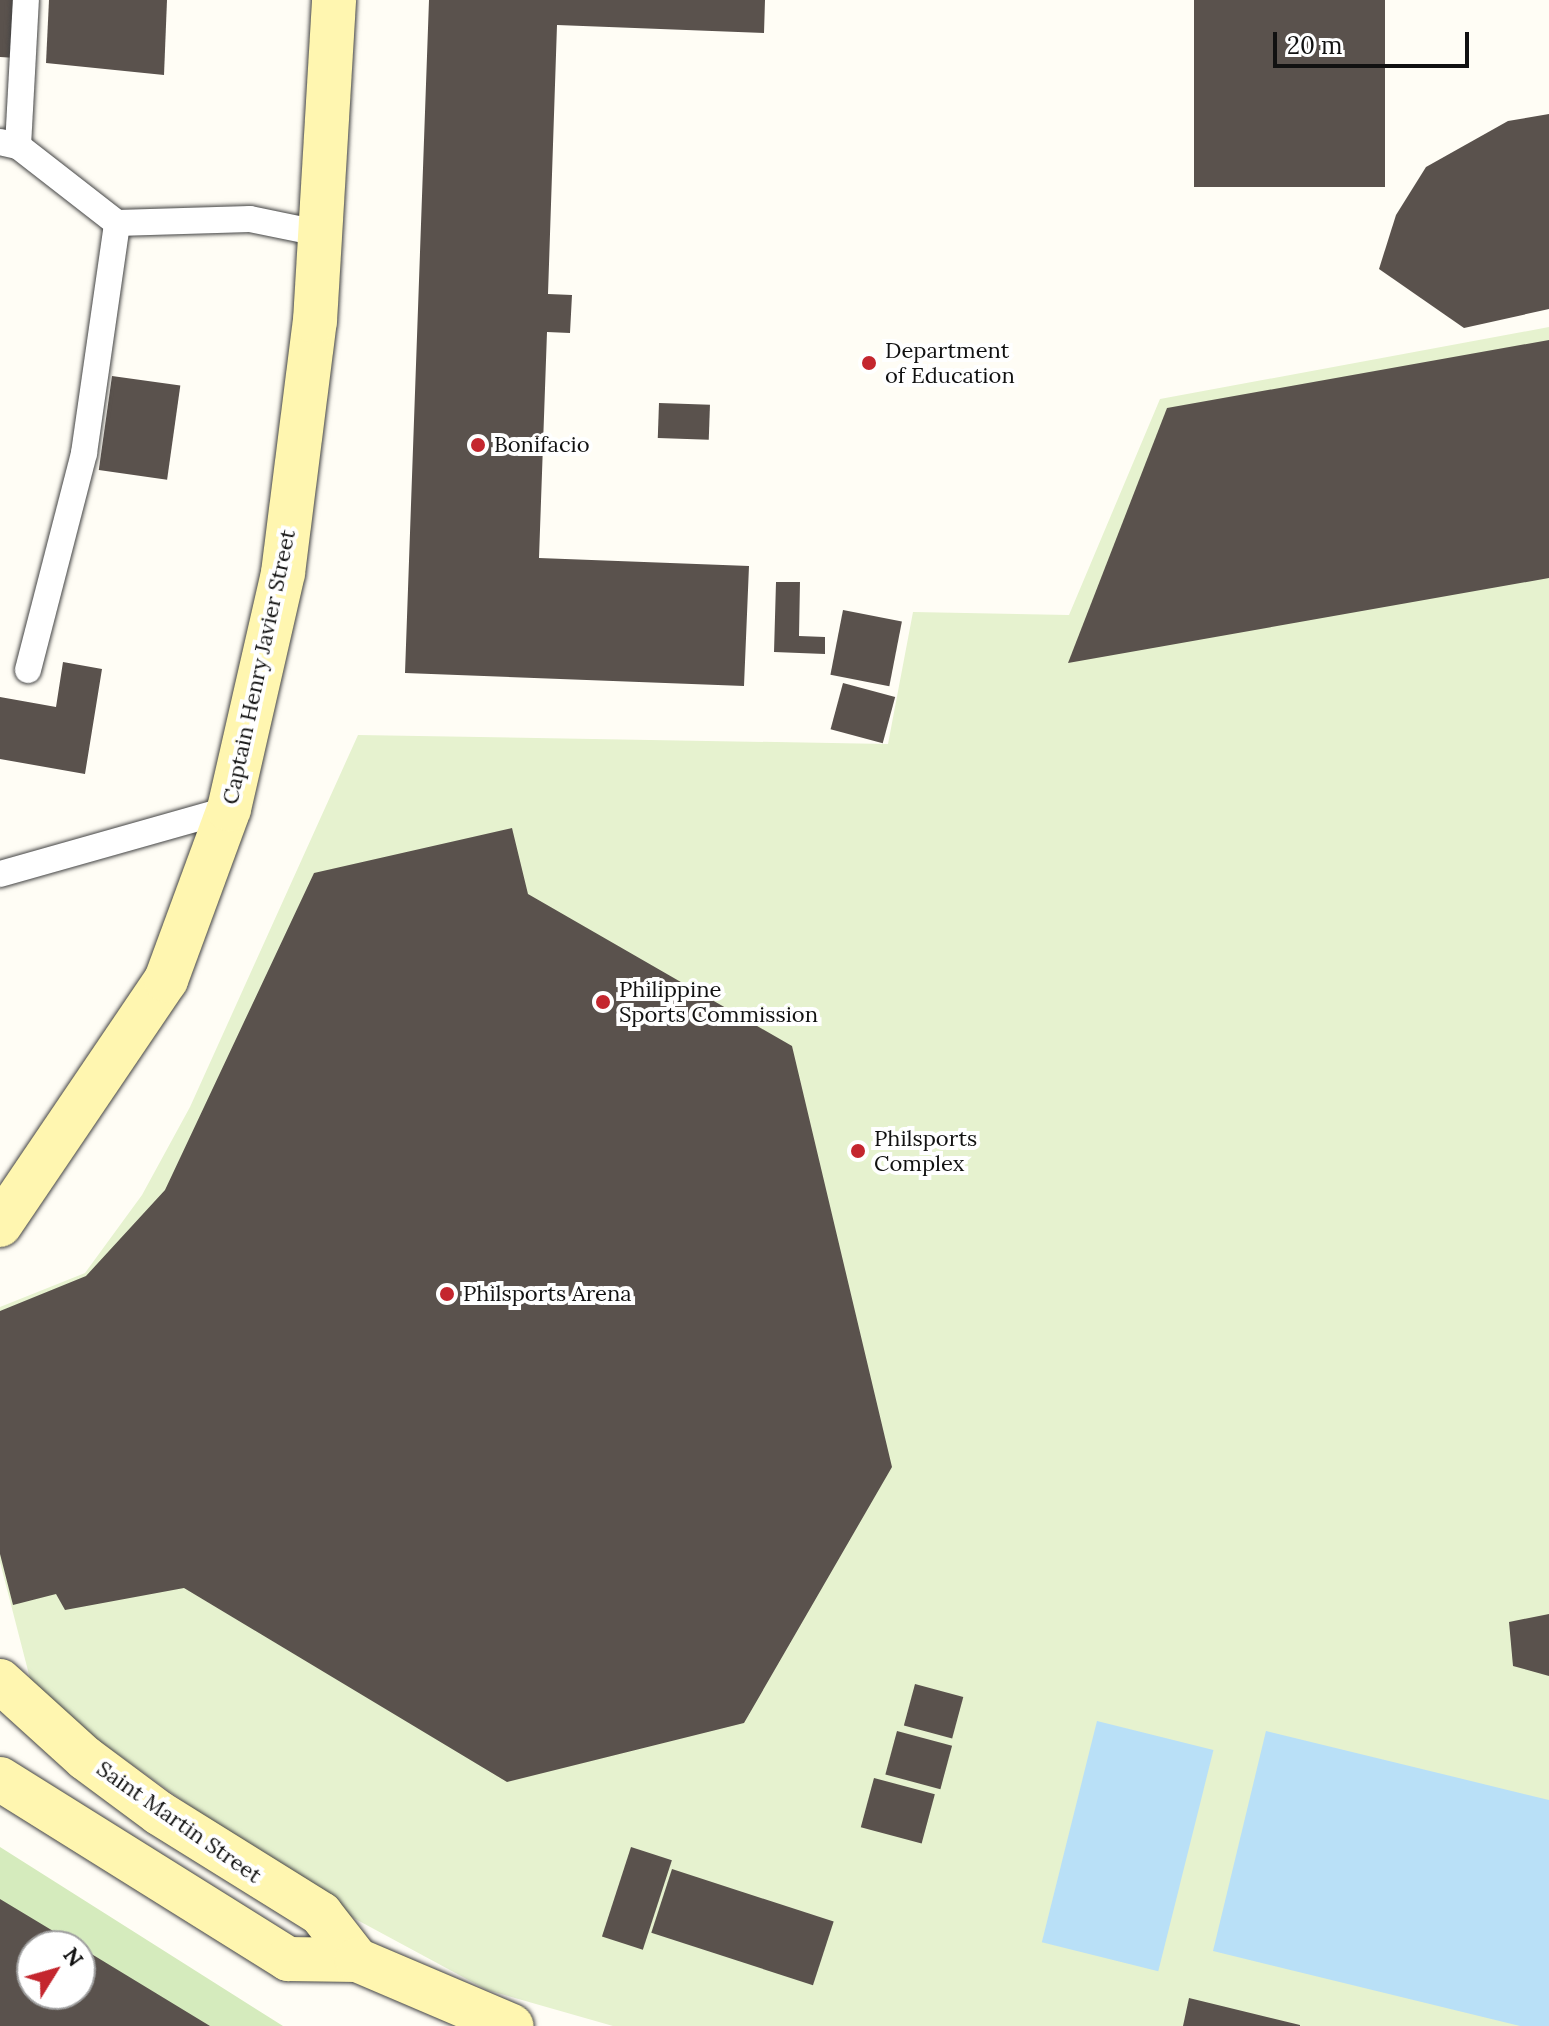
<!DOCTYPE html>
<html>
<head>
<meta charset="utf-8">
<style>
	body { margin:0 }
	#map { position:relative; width:1549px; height:2026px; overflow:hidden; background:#fffdf5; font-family:Lora,serif }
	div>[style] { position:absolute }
	.green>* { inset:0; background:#d5ebbd }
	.pitch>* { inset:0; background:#e6f2cf }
	.water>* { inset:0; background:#b9e0f7; transform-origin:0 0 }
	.building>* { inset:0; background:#5a524d; transform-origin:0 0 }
	.roads { filter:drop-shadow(0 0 2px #444) drop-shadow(0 0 2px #444) }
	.lane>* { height:26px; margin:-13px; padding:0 13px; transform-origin:13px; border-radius:13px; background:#fff }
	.secondary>* { height:44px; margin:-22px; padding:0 22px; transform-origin:22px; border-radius:22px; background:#fff6b0 }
	.dots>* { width:22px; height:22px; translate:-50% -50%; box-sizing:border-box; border:4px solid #fff; border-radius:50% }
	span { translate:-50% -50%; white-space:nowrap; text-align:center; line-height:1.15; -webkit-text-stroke:8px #fff; paint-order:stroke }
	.poi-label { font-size:22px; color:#111 }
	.left { translate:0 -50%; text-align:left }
	.street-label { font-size:22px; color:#111 }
	.north { position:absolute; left:16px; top:1930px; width:80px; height:80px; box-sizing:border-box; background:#fff; border:2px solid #a0a0a0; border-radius:50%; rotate:53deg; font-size:22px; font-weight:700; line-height:32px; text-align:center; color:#111 }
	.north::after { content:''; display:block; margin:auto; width:28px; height:36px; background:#c4262e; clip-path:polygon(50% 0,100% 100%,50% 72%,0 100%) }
	.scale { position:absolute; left:1273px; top:32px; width:196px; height:36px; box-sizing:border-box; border:4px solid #111; border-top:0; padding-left:10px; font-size:24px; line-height:28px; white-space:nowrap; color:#111; -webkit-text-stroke:6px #fff; paint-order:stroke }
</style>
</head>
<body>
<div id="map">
	<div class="green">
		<i style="clip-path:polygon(evenodd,0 1847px,283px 2026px,0 2026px,0 1847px,32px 1946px,80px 1946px,80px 1994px,32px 1994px,32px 1946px)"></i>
	</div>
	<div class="pitch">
		<i style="clip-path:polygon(1549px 327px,1549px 2026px,613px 2026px,487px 1990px,322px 1901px,34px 1694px,0 1562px,0 1307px,85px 1273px,142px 1195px,190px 1107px,358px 735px,888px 744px,913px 612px,1069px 615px,1160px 399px)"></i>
	</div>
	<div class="water">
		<i style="left:1097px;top:1721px;width:120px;height:228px;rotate:14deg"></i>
		<i style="clip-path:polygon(1266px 1731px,1549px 1800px,1549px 2026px,1520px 2026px,1213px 1951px)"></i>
	</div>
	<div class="building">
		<i style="clip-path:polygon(0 0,21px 0,17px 58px,0 57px)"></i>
		<i style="clip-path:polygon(49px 0,167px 0,164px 75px,46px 63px)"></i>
		<i style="clip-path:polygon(429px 0,765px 0,764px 33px,557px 25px,548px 294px,572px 295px,570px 333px,547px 332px,539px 558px,749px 566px,744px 686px,405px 673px)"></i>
		<i style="left:1194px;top:0;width:191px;height:187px"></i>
		<i style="clip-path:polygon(1549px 114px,1549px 309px,1464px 328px,1379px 269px,1396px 215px,1426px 167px,1508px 121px)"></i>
		<i style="clip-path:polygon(1549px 340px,1549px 578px,1068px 663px,1167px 408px)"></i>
		<i style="left:112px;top:376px;width:69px;height:95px;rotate:8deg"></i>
		<i style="left:659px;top:403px;width:51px;height:35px;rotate:2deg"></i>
		<i style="clip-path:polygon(776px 582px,800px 582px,799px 636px,825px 637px,825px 654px,774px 652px)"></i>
		<i style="left:843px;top:610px;width:60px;height:66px;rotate:11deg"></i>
		<i style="clip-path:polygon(63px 662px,102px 669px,85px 774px,0 759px,0 697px,56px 707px)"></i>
		<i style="left:843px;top:683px;width:54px;height:48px;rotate:15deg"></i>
		<i style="clip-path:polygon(512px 828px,528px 894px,792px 1046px,892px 1467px,744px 1723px,507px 1782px,184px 1588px,65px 1610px,56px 1594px,13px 1605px,0 1554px,0 1311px,86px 1276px,165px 1190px,314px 873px)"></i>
		<i style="clip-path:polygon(1549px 1614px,1549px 1676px,1513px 1666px,1509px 1622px)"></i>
		<i style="left:915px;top:1684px;width:50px;height:43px;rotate:15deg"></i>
		<i style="left:897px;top:1731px;width:57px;height:45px;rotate:15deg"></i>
		<i style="left:874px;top:1778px;width:63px;height:51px;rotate:15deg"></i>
		<i style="left:631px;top:1847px;width:43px;height:94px;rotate:18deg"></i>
		<i style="left:672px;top:1869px;width:170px;height:67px;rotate:18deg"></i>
		<i style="clip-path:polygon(0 1899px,78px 1946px,32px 1946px,32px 1994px,80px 1994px,80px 1947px,210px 2026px,0 2026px)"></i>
		<i style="clip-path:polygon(1189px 1998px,1300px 2025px,1300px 2026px,1183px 2026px)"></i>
	</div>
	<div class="roads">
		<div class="lane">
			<i style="left:0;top:142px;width:18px;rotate:13deg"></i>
			<i style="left:18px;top:146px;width:125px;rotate:37.9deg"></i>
			<i style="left:117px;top:223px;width:133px;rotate:-1.7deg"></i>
			<i style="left:250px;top:219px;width:69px;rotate:11.6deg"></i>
			<i style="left:18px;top:146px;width:146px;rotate:-86.9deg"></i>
			<i style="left:28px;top:670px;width:224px;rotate:-75.5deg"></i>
			<i style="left:84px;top:453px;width:232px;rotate:-81.8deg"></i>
			<i style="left:0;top:874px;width:238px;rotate:-15.8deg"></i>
		</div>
		<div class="secondary">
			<i style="left:0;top:1225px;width:296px;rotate:-55.9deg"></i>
			<i style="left:166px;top:980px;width:182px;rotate:-69.8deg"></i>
			<i style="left:229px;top:809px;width:242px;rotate:-77.1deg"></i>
			<i style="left:283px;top:573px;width:254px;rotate:-82.8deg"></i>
			<i style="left:315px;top:321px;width:322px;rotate:-86.6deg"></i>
			<i style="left:0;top:1681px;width:115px;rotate:42.2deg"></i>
			<i style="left:85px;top:1758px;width:92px;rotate:36.6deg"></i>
			<i style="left:159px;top:1813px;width:191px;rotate:31.9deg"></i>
			<i style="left:321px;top:1914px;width:58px;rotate:52deg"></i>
			<i style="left:0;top:1779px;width:340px;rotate:32deg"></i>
			<i style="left:288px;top:1959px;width:69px;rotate:0.8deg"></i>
			<i style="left:357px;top:1960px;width:168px;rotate:23.1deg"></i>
		</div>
	</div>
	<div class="dots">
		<i style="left:869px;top:363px;background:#c4262e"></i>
		<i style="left:478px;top:445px;background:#c4262e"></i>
		<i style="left:603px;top:1002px;background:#c4262e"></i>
		<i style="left:858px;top:1151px;background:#c4262e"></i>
		<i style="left:447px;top:1294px;background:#c4262e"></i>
	</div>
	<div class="poi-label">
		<span class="left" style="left:885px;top:363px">Department<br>of Education</span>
		<span class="left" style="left:494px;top:445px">Bonifacio</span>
		<span class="left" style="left:619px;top:1002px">Philippine<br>Sports Commission</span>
		<span class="left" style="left:874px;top:1151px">Philsports<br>Complex</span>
		<span class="left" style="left:463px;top:1294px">Philsports Arena</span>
	</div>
	<div class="street-label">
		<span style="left:259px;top:667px;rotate:-78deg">Captain Henry Javier Street</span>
		<span style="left:179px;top:1822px;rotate:35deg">Saint Martin Street</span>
	</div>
	<div class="north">N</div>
	<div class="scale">20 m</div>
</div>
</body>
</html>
